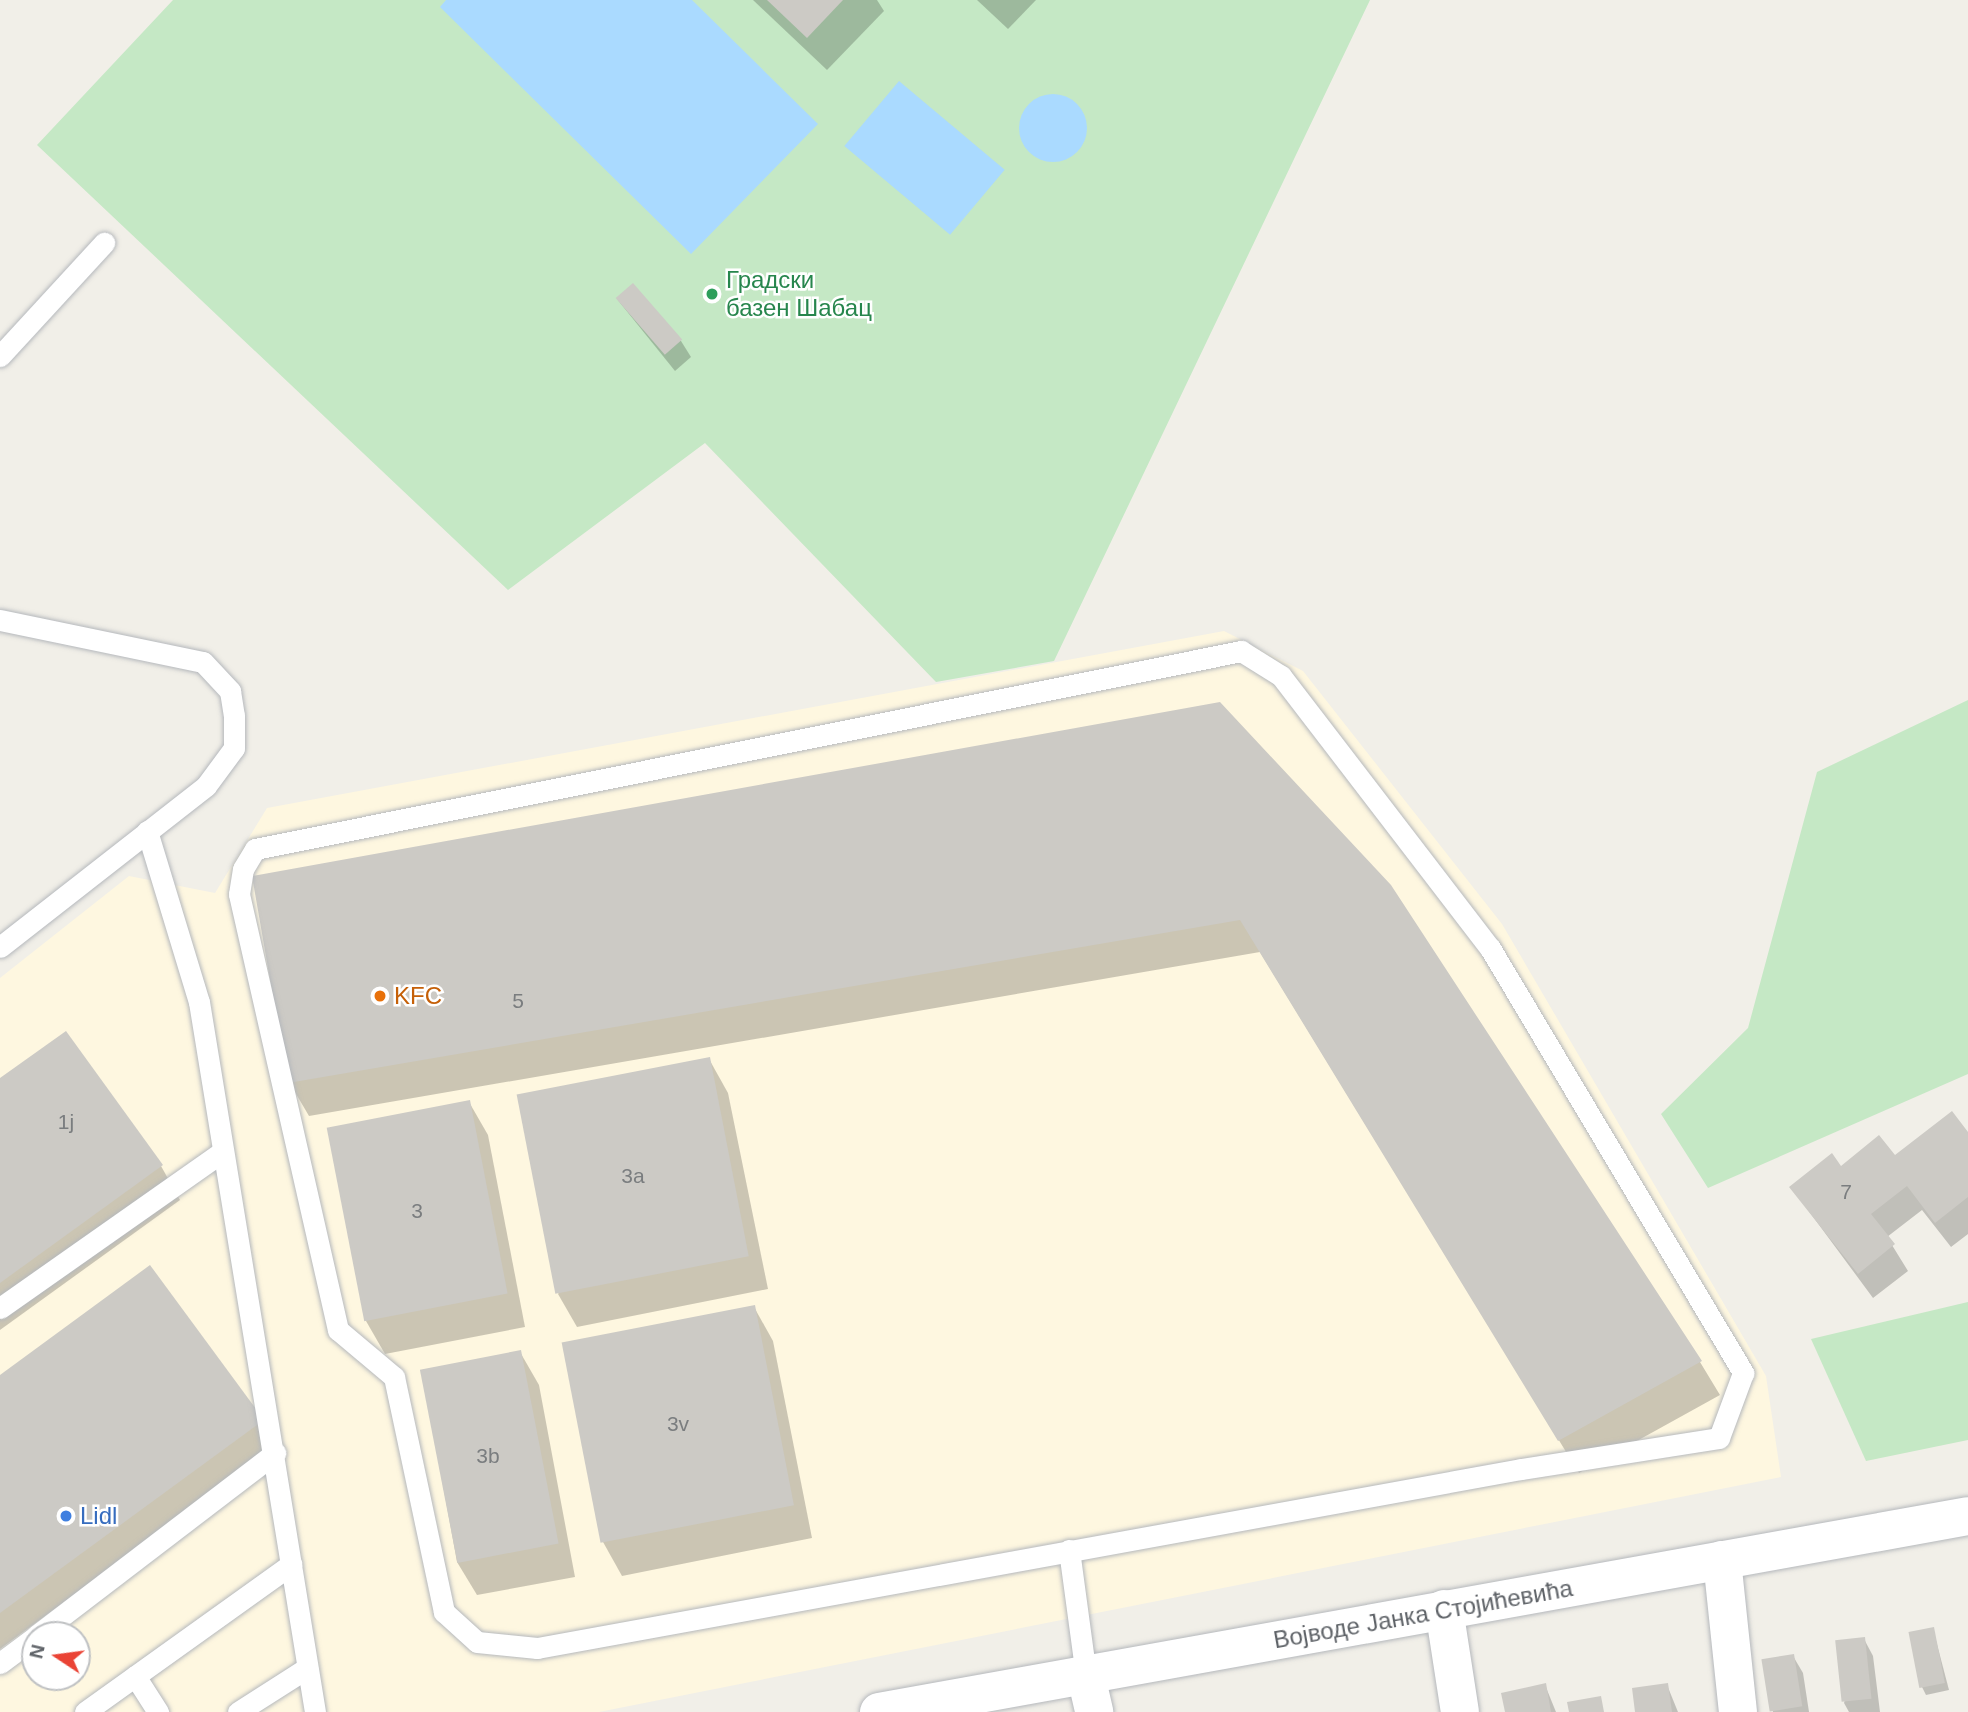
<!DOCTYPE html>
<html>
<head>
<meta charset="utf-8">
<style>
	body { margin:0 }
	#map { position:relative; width:1968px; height:1712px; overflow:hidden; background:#f1efe8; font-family:Helvetica,sans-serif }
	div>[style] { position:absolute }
	.commercial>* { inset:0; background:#fef7e0 }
	.green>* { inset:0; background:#c5e8c5 }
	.water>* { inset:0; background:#aadaff; transform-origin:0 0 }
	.round { border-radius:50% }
	.shadow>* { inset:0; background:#0003 }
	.building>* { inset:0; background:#cccac5; transform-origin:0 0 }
	.roads { filter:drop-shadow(0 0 2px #b5b8bc) drop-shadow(0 0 2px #b5b8bc) }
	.service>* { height:21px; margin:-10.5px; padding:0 10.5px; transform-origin:10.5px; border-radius:10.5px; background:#fff }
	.minor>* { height:38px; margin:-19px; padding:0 19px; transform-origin:19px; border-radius:19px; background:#fff }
	.tertiary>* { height:38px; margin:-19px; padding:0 19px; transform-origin:19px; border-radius:19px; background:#fff }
	.dots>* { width:19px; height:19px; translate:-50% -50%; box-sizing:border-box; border:4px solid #fff; border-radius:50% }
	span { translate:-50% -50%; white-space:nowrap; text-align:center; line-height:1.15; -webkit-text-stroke:5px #fff; paint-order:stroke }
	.number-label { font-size:21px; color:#7a7d7f }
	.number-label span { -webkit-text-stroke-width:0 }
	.leisure-label { font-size:24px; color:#27864d }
	.left { translate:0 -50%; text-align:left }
	.food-label { font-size:24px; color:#c56008 }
	.shop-label { font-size:24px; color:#366cbe }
	.street-label { font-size:24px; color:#5f6368 }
	.north { position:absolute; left:21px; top:1621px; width:70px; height:70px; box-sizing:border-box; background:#fff; border:2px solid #bfc1c3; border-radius:50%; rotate:283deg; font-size:19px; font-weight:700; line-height:28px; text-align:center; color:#5f6368 }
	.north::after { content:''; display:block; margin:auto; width:24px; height:32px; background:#ea4335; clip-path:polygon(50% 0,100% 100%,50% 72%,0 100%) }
</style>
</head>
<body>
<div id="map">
	<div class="commercial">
		<i style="clip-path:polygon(evenodd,1224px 631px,1303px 671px,1502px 924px,1766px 1376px,1781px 1477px,599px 1712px,0 1712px,0 978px,129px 876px,215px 893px,267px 808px,1224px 631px,35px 1635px,77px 1635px,77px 1677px,35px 1677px,35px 1635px)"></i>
	</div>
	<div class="green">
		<i style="clip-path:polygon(173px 0,1370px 0,1054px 661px,936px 682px,705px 443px,508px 590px,37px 145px)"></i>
		<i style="clip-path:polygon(1968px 700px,1968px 1074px,1708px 1188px,1661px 1114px,1748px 1028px,1817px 772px)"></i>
		<i style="clip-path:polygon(1968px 1302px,1968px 1440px,1866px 1461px,1811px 1339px)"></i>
	</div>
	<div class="water">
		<i style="clip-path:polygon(446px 0,692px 0,818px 124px,691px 254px,440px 7px)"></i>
		<i style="left:899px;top:81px;width:138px;height:85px;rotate:40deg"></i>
		<i class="round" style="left:1019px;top:94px;width:68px;height:68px"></i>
	</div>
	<div class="shadow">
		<i style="clip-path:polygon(753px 0,877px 0,884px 11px,827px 70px)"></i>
		<i style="clip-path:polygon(977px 0,1036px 0,1008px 29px)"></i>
		<i style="clip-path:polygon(617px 299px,681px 341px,691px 357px,675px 371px)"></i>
		<i style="clip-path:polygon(1219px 704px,1700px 1362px,1720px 1395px,1579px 1473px,1260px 952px,309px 1116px,289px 1082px)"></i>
		<i style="clip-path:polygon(709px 1059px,728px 1093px,768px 1289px,577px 1327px,558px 1294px)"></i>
		<i style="clip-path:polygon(0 1081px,161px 1166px,180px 1200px,0 1330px)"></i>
		<i style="clip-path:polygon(469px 1102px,488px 1135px,525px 1327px,385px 1354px,366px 1321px,329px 1129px)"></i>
		<i style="clip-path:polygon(1968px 1134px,1968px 1234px,1951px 1247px,1922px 1210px,1887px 1237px,1908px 1271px,1873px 1298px,1791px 1187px,1841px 1168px,1894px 1158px)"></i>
		<i style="clip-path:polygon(150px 1267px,277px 1446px,0 1649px,0 1377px)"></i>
		<i style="clip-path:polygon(754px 1307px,773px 1341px,812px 1538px,622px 1576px,603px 1542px)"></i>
		<i style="clip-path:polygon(520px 1352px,539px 1385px,575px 1577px,477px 1595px,457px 1562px,422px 1370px)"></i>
		<i style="clip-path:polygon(1933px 1629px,1949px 1690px,1926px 1695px,1922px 1687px)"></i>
		<i style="clip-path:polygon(1864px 1639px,1873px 1656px,1880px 1712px,1849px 1712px,1844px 1703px)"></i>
		<i style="clip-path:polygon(1793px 1656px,1803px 1673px,1809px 1712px,1773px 1712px,1764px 1661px)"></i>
		<i style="clip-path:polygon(1545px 1685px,1556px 1712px,1507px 1712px)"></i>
		<i style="clip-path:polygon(1667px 1685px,1678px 1712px,1637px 1712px)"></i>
	</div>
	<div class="building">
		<i style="clip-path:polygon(767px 0,843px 0,807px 38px)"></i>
		<i style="left:633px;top:283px;width:75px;height:23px;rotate:49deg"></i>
		<i style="clip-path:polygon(1220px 702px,1391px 885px,1702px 1361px,1558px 1441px,1240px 920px,288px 1083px,252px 876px)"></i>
		<i style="clip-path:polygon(66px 1031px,163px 1165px,0 1283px,0 1078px)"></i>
		<i style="left:710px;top:1057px;width:203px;height:197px;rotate:79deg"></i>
		<i style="left:470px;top:1100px;width:197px;height:146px;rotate:79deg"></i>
		<i style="clip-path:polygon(1952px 1111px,1968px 1132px,1968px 1197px,1935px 1223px,1907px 1186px,1871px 1214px,1895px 1244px,1858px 1274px,1789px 1187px,1832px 1153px,1841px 1166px,1879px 1135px,1895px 1155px)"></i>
		<i style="clip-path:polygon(150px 1265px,264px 1420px,0 1613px,0 1375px)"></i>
		<i style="left:755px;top:1305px;width:204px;height:197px;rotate:79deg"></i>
		<i style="left:521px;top:1350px;width:197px;height:103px;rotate:79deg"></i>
		<i style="left:1934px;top:1627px;width:57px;height:26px;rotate:79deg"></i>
		<i style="left:1865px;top:1637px;width:62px;height:30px;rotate:84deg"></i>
		<i style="left:1794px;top:1654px;width:53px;height:33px;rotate:81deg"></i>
		<i style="clip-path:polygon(1546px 1683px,1551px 1712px,1505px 1712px,1501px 1693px)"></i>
		<i style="clip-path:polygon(1668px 1683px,1672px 1712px,1635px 1712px,1632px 1688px)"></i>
		<i style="clip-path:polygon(1601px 1696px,1604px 1712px,1569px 1712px,1567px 1702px)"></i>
	</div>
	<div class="roads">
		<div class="service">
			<i style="left:0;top:356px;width:154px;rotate:-47.4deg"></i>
			<i style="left:0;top:620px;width:207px;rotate:11.7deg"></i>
			<i style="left:203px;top:662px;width:40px;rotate:47deg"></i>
			<i style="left:230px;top:691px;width:24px;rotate:81deg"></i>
			<i style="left:234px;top:715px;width:33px;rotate:90deg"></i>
			<i style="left:234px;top:748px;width:47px;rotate:126.4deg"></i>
			<i style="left:206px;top:786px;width:261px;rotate:142deg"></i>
			<i style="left:1241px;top:651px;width:47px;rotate:32deg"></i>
			<i style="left:1281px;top:676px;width:343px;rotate:52.5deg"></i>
			<i style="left:1490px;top:948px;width:495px;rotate:59.2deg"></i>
			<i style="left:1743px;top:1373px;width:69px;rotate:110.3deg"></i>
			<i style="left:1719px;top:1438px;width:200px;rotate:171.1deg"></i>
			<i style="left:1521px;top:1469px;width:1000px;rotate:169.69deg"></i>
			<i style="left:537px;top:1648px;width:60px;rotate:-174.3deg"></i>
			<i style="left:477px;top:1642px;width:45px;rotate:-137.7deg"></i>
			<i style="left:444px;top:1612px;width:240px;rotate:-102deg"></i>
			<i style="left:394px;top:1377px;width:73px;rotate:-140deg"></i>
			<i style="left:338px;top:1330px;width:447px;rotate:-102.8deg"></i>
			<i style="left:239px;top:894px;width:25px;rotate:-81deg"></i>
			<i style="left:243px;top:869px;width:23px;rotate:-59deg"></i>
			<i style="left:255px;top:849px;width:1006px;rotate:-11.35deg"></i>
			<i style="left:147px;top:831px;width:179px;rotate:73.1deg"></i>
			<i style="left:199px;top:1002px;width:719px;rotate:80.72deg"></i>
			<i style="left:0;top:1308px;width:271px;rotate:-35.1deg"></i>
			<i style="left:1069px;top:1550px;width:127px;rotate:82.3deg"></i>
			<i style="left:37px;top:1635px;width:300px;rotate:-37.4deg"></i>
			<i style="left:0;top:1663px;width:44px;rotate:-36.6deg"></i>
			<i style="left:135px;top:1676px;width:43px;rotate:57.4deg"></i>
			<i style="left:85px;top:1712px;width:254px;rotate:-35.6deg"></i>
			<i style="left:238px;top:1712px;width:82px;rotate:-32.5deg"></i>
		</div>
		<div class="minor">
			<i style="left:1722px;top:1560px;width:153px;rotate:84deg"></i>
			<i style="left:1444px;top:1609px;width:104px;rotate:81.2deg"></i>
			<i style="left:1086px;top:1676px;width:37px;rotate:77deg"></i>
		</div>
		<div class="tertiary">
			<i style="left:879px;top:1712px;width:1106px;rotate:-10.2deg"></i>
		</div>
	</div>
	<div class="dots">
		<i style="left:712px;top:294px;background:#2e9e5b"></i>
		<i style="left:380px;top:996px;background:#e8710a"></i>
		<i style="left:66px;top:1516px;background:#3f7fe0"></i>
	</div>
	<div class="number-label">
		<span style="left:518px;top:1001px">5</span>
		<span style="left:66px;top:1122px">1j</span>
		<span style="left:633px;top:1176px">3a</span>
		<span style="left:1846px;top:1192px">7</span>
		<span style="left:417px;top:1211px">3</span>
		<span style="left:678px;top:1424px">3v</span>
		<span style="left:488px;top:1456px">3b</span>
	</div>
	<div class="leisure-label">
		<span class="left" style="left:726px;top:294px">Градски<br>базен Шабац</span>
	</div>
	<div class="food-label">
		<span class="left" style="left:394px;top:996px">KFC</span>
	</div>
	<div class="shop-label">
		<span class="left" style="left:80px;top:1516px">Lidl</span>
	</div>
	<div class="street-label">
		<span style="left:1423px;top:1614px;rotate:-10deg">Војводе Јанка Стојићевића</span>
	</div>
	<div class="north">N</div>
</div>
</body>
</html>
